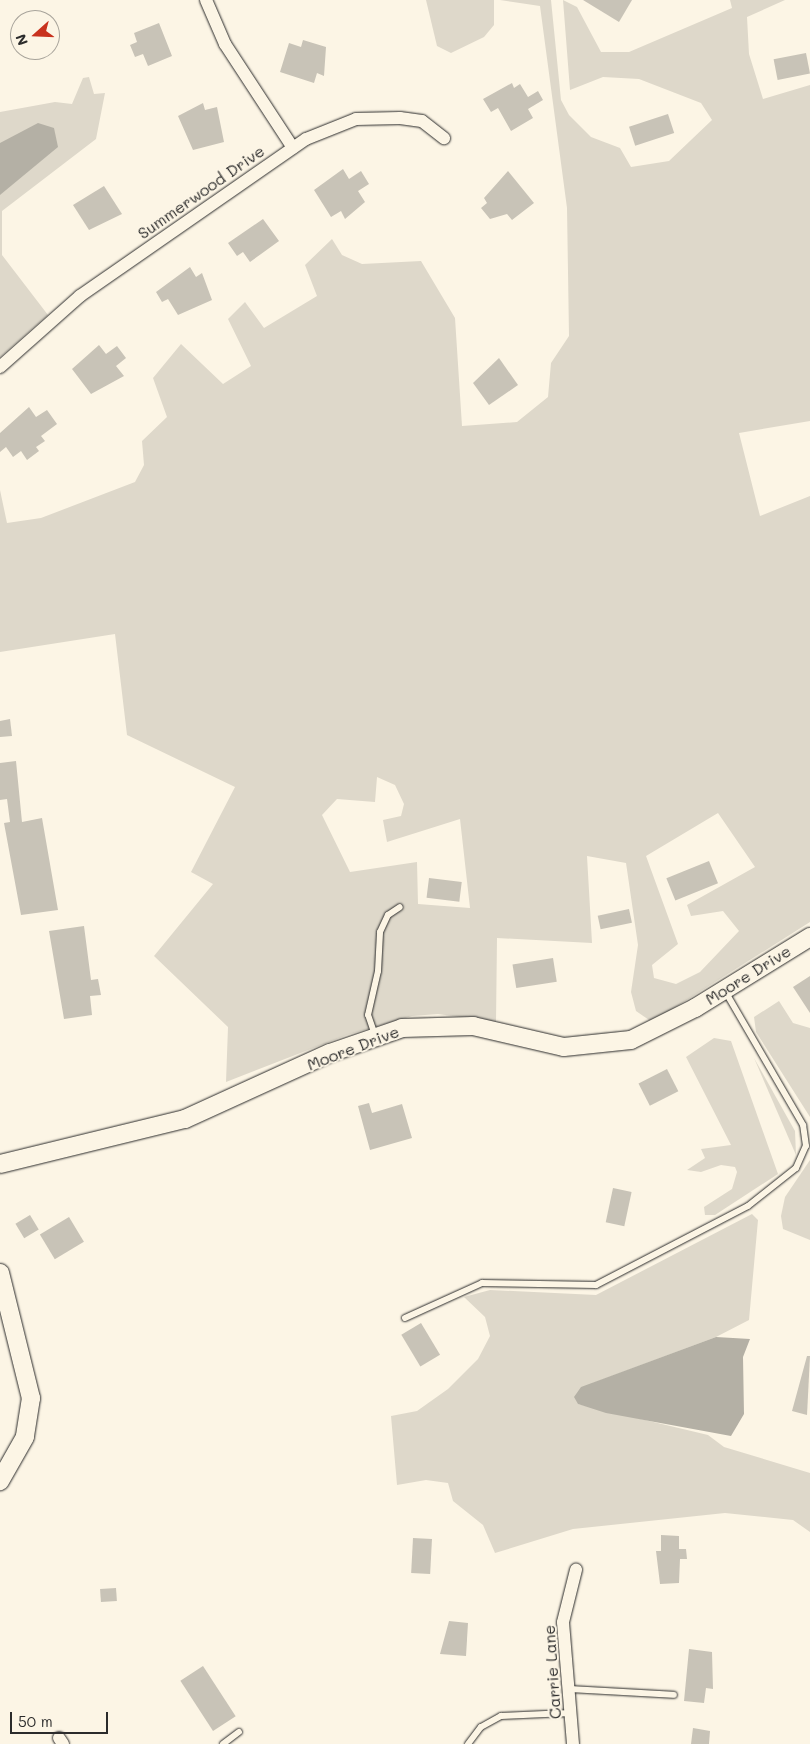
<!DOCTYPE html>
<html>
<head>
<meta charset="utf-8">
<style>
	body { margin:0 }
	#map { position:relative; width:810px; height:1744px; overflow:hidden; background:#fcf5e5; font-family:Mali,sans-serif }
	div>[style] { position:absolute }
	.green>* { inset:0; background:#ded8ca }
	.water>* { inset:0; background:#b4b0a5 }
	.building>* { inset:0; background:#c8c3b7; transform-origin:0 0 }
	.roads { filter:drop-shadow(0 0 1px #2b2b2b) drop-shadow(0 0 1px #2b2b2b) }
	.service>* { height:6px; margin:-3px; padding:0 3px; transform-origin:3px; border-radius:3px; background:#fcf5e5 }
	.minor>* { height:12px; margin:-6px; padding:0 6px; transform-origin:6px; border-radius:6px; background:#fcf5e5 }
	.secondary>* { height:18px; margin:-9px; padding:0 9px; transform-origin:9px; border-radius:9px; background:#fcf5e5 }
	span { translate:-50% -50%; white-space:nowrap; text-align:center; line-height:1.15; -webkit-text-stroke:4px #fcf5e5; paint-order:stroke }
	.street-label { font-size:16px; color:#2b2b2b }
	.north { position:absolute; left:10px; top:10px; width:50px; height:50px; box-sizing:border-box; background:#fcf5e5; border:1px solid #a8a49b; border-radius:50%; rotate:250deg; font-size:14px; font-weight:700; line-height:20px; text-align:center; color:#2b2b2b }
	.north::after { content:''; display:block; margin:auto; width:18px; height:22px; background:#c8321e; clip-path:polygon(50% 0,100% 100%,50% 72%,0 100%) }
	.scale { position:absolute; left:10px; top:1712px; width:98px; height:22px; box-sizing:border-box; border:2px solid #2b2b2b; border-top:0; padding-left:6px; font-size:15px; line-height:18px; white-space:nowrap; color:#2b2b2b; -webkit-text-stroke:4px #fcf5e5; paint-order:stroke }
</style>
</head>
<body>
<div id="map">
	<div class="green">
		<i style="clip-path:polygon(426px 0,494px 0,494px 25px,484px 37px,451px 53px,437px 46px)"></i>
		<i style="clip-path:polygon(evenodd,500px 0,551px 0,561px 100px,569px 115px,591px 137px,620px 148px,631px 167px,669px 161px,712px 120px,701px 103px,639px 79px,603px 77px,570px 90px,563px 0,577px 7px,601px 52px,629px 52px,732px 8px,730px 0,785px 0,747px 17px,749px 54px,763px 99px,810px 85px,810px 421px,739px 433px,760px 516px,810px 496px,810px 922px,652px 1022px,636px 1011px,631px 992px,638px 945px,626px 863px,587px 856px,592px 943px,497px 938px,496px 1022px,438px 1014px,412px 1016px,347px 1035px,226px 1082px,228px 1027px,154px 956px,213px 884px,191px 872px,235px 787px,127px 735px,115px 634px,0 652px,0 490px,7px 523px,41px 518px,135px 482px,144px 465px,142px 441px,167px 417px,153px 378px,181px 344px,223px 384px,251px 366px,228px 319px,245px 302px,264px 328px,317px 296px,305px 265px,332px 239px,342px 255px,362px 264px,421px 261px,455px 318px,462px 426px,517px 422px,548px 397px,551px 363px,569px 336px,567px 208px,540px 6px,500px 0,377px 777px,395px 785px,404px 804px,401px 816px,383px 820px,387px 842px,460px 819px,470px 908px,418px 904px,417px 862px,350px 872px,322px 815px,337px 799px,375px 802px,377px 777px,500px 0,718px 813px,755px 867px,687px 905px,691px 916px,723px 911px,739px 931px,700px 972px,676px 984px,654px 978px,652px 965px,678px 944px,646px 856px,718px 813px)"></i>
		<i style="clip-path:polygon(89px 77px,94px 94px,105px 93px,96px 139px,2px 211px,2px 255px,48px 315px,0 357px,0 112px,55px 102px,72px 104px,83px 78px)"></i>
		<i style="clip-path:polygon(779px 1001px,793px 1023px,810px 1028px,810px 1117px,756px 1032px,754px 1017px)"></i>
		<i style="clip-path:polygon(714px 1038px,731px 1041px,778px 1174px,715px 1215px,705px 1215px,704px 1207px,732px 1189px,737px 1172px,735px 1167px,721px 1165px,701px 1172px,687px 1170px,705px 1158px,701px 1149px,731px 1145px,686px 1057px)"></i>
		<i style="clip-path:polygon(754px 1058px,795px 1131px,796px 1155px)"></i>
		<i style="clip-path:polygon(810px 1160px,810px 1240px,783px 1229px,781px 1216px,785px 1197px)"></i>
		<i style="clip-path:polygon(752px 1214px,758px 1220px,749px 1320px,716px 1337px,593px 1383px,578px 1404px,708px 1435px,724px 1447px,810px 1473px,810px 1532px,793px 1520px,725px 1513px,573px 1529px,495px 1553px,483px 1525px,453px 1501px,448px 1483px,426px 1480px,397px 1485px,391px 1416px,417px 1411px,448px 1389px,478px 1359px,490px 1336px,485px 1317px,464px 1297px,490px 1290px,596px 1295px)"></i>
	</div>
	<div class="water">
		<i style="clip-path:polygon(38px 123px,54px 128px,58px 147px,0 195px,0 143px)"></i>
		<i style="clip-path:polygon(716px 1337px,750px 1339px,743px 1357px,744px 1414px,731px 1436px,606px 1413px,578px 1404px,574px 1397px,581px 1387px)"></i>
	</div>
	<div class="building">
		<i style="clip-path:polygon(583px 0,632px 0,619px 22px)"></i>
		<i style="clip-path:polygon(159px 23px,172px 56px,148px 66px,143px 54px,135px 57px,130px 45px,137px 42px,134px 33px)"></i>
		<i style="clip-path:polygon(303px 40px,326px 47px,324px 76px,317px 73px,314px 83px,280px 72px,289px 43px,301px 47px)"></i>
		<i style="left:806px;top:53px;width:21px;height:33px;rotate:79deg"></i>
		<i style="clip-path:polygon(512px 83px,514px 88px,520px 84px,528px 97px,538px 91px,543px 100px,528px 109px,533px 118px,511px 131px,498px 108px,491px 112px,483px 99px)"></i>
		<i style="clip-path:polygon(203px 103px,205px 110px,217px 107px,224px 142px,193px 150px,178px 116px)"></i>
		<i style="left:668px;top:114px;width:20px;height:41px;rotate:72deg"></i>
		<i style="clip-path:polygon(343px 169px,349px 179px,361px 171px,369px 184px,358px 191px,365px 202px,345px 219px,341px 211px,331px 217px,314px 190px)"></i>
		<i style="clip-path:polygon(508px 171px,534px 203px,512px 220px,507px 214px,490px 219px,481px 208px,487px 203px,484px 198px)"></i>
		<i style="clip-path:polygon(104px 186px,122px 214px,89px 230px,73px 205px)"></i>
		<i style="clip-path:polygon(263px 219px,279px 241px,250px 262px,243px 252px,237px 256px,228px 243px)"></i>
		<i style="clip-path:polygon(190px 267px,196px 277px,202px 273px,212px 300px,178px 315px,168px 299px,162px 302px,156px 292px)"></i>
		<i style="clip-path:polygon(99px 345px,106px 354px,117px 346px,126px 358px,116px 366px,124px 376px,91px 394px,72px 369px)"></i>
		<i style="clip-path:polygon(499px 358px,518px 385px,489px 405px,473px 383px)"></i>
		<i style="clip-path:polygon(29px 407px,36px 417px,47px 410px,57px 424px,41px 436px,45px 441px,36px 447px,39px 451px,27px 460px,21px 451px,13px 457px,6px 447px,0 452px,0 433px)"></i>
		<i style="clip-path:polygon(10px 719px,12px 736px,0 737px,0 721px)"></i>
		<i style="clip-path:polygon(16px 761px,22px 822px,42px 818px,58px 910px,21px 915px,4px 823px,10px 822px,7px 799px,0 800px,0 763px)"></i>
		<i style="left:709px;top:861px;width:24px;height:46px;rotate:68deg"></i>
		<i style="left:429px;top:878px;width:33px;height:20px;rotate:7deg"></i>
		<i style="left:629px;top:909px;width:14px;height:32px;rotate:78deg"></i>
		<i style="clip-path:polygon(84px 926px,91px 980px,98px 979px,101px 995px,90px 996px,92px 1015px,64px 1019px,49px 931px)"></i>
		<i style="left:553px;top:958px;width:24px;height:41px;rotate:81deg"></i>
		<i style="clip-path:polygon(810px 976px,810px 1013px,793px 987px)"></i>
		<i style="left:667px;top:1069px;width:25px;height:32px;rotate:63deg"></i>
		<i style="clip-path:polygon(369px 1103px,372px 1113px,402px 1104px,412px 1138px,370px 1150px,358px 1106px)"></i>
		<i style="left:613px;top:1188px;width:19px;height:35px;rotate:12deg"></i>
		<i style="left:30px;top:1215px;width:17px;height:17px;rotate:59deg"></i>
		<i style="left:69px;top:1217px;width:29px;height:34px;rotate:59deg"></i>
		<i style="left:421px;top:1323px;width:37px;height:23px;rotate:59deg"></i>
		<i style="clip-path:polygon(807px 1356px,810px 1356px,807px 1415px,792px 1411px)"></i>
		<i style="clip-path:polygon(661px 1535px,679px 1536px,679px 1549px,686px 1549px,687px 1559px,680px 1559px,679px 1583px,660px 1584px,656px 1551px,661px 1551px)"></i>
		<i style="left:413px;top:1538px;width:19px;height:35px;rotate:3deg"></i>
		<i style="left:116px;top:1588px;width:13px;height:16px;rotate:86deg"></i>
		<i style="clip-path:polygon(449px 1621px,468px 1623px,466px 1656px,440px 1654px)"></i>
		<i style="clip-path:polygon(689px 1649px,712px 1652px,713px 1689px,706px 1688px,704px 1703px,684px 1701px)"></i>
		<i style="left:203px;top:1666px;width:60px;height:27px;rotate:57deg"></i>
		<i style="clip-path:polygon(693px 1728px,710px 1731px,709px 1744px,691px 1744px)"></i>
	</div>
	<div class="roads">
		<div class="service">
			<i style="left:375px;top:1035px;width:21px;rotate:-109deg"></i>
			<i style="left:368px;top:1015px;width:45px;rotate:-77.2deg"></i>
			<i style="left:378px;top:971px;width:39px;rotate:-87deg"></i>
			<i style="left:380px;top:932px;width:19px;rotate:-65deg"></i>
			<i style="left:388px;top:915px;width:14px;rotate:-34deg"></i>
			<i style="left:405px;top:1318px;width:85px;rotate:-24.4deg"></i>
			<i style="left:482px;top:1283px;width:114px;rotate:1deg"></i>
			<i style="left:596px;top:1285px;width:171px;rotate:-27.5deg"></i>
			<i style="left:748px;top:1206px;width:61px;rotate:-38.4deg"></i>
			<i style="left:796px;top:1168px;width:24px;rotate:-66deg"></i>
			<i style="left:806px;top:1146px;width:21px;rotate:-98deg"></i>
			<i style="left:803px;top:1125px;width:155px;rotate:-120.2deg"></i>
			<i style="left:568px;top:1689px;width:106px;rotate:3.2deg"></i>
			<i style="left:223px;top:1744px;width:20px;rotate:-37deg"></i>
			<i style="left:468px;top:1744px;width:21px;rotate:-53deg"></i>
			<i style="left:481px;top:1727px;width:23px;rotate:-29deg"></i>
			<i style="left:501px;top:1716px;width:70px;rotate:-2.5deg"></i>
		</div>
		<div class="minor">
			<i style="left:206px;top:0;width:48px;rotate:66.6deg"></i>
			<i style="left:225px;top:44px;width:124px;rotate:56.8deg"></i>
			<i style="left:0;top:367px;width:107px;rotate:-41.6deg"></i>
			<i style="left:80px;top:296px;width:275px;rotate:-34.8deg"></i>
			<i style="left:306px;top:139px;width:54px;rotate:-21.8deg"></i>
			<i style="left:356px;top:119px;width:44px;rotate:-1.3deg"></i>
			<i style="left:400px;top:118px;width:22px;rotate:8deg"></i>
			<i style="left:422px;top:121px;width:28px;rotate:38deg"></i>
			<i style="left:59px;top:1738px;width:7px;rotate:56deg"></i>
			<i style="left:573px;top:1744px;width:122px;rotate:-94.7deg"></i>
			<i style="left:563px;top:1622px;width:54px;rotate:-76deg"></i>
		</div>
		<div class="secondary">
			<i style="left:0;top:1164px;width:190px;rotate:-13.7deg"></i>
			<i style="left:185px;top:1119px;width:159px;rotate:-24.5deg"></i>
			<i style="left:330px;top:1053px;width:76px;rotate:-19.1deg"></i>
			<i style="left:402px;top:1028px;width:71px;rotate:-1.6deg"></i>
			<i style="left:473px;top:1026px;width:93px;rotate:13deg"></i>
			<i style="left:564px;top:1047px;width:67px;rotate:-6deg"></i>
			<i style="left:631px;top:1040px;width:72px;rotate:-26.6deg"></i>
			<i style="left:695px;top:1008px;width:135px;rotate:-31.7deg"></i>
			<i style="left:0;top:1273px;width:129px;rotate:76.1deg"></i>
			<i style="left:31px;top:1398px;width:39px;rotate:99deg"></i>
			<i style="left:25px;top:1437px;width:51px;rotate:119.6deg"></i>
		</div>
	</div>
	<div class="street-label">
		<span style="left:201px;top:192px;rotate:-35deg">Summerwood Drive</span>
		<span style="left:748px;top:975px;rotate:-32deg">Moore Drive</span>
		<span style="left:353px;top:1048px;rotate:-21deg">Moore Drive</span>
		<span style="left:552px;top:1672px;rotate:-94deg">Carrie Lane</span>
	</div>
	<div class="north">N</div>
	<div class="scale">50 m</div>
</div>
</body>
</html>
